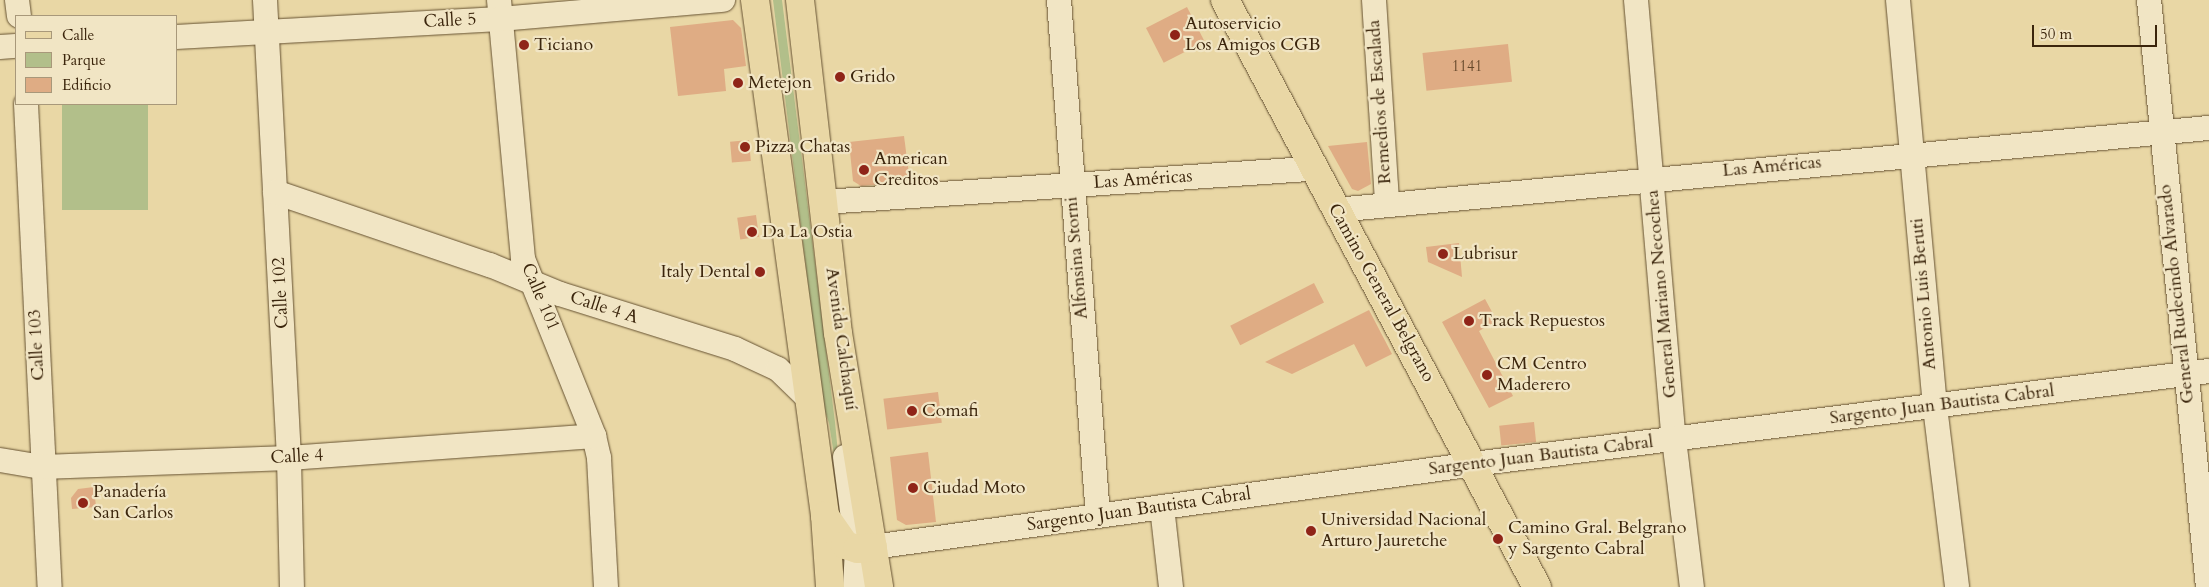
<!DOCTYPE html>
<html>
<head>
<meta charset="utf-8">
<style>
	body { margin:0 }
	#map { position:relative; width:2209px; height:587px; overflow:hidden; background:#e9d7a5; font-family:Cardo,serif }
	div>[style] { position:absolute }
	.green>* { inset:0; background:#b2bf8a; transform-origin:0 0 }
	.building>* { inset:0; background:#dfac84; transform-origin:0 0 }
	.roads { filter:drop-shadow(0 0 1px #665232) drop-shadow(0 0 1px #665232) }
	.minor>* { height:24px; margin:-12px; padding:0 12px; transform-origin:12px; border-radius:12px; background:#f1e5c4 }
	.major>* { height:28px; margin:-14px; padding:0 14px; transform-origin:14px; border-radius:14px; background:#e9d7a5 }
	.dots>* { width:14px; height:14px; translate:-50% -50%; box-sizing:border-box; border:2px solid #f1e5c4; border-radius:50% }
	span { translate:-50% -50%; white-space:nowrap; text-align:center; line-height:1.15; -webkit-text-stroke:4.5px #f1e5c4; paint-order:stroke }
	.number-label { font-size:15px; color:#64472a }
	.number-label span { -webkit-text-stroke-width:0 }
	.street-label { font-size:18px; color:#3b250c }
	.poi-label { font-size:18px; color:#3b250c }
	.left { translate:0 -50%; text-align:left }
	.right { translate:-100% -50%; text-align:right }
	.legend { position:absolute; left:15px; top:15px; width:162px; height:90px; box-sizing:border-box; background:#f1e5c4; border:1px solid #a8987a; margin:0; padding:6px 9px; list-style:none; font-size:15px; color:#3b250c }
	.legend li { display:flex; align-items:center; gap:10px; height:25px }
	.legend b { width:25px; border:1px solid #a8987a }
	.scale { position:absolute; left:2032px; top:25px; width:125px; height:22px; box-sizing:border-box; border:2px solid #3b250c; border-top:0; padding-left:6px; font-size:15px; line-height:18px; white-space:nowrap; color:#3b250c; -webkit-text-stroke:4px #f1e5c4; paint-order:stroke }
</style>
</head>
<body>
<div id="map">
	<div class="green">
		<i style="clip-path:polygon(773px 0,782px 0,835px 422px,845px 526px,829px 423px,823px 406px)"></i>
		<i style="left:62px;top:104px;width:86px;height:106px"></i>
	</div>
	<div class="building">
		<i style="left:1187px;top:7px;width:39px;height:46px;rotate:63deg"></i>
		<i style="clip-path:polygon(733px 20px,741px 28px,746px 66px,724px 69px,726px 91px,678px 96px,670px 27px)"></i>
		<i style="left:1508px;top:44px;width:38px;height:86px;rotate:84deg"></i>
		<i style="clip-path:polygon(904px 136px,910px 182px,861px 186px,853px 181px,849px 142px)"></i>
		<i style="left:749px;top:140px;width:21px;height:19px;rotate:85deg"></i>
		<i style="clip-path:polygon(1367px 142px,1371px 184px,1358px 191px,1352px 189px,1328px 146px)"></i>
		<i style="left:756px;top:215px;width:22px;height:19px;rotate:82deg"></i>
		<i style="clip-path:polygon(1459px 243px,1462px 277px,1428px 262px,1426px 247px)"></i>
		<i style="left:1314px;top:283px;width:22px;height:94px;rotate:63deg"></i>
		<i style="clip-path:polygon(1485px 299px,1497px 321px,1479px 331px,1513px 396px,1489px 408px,1442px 322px)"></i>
		<i style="clip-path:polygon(1369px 310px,1392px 354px,1366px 367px,1354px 344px,1292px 374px,1265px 362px)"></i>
		<i style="left:938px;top:392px;width:31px;height:55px;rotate:83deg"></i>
		<i style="left:1534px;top:422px;width:20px;height:35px;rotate:84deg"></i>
		<i style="clip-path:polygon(928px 452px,936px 522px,906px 525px,897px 520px,890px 457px)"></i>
		<i style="clip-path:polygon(94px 487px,96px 507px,72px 509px,71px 498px,78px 489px)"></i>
	</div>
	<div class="roads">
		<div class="minor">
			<i style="left:17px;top:0;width:16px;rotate:83deg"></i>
			<i style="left:265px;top:0;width:459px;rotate:87deg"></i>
			<i style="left:289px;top:458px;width:129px;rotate:88.7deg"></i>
			<i style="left:499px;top:0;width:260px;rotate:84.7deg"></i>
			<i style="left:523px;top:259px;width:191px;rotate:68.1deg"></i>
			<i style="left:594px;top:436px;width:23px;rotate:77deg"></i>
			<i style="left:599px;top:458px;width:129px;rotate:86.9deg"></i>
			<i style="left:1059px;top:0;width:517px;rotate:85.68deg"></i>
			<i style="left:1374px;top:0;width:203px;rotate:86.3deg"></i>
			<i style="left:1636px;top:0;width:441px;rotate:85.1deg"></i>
			<i style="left:1674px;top:439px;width:149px;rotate:83.1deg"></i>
			<i style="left:1898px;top:0;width:409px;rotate:84.8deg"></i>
			<i style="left:1935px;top:407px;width:181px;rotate:83deg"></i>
			<i style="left:2149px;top:0;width:590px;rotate:84.26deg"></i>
			<i style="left:176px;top:37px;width:324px;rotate:-3.2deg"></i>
			<i style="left:500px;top:19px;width:224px;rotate:-4.9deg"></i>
			<i style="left:0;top:47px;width:16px;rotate:-4deg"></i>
			<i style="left:26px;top:104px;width:484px;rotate:87.2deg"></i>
			<i style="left:275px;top:192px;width:227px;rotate:18.8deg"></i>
			<i style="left:490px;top:265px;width:76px;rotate:22.5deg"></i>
			<i style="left:560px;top:294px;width:183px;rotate:17.4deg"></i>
			<i style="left:735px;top:349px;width:47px;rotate:24.9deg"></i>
			<i style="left:778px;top:369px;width:45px;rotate:44.1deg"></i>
			<i style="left:824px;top:202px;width:490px;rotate:-3.9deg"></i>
			<i style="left:1336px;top:210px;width:877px;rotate:-5.37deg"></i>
			<i style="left:845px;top:457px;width:93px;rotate:82.6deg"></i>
			<i style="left:857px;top:549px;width:38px;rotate:93deg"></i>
			<i style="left:0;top:460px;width:43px;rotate:9.5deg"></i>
			<i style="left:42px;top:467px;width:247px;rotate:-2.1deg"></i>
			<i style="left:289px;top:458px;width:306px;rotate:-4.1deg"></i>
			<i style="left:1162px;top:507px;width:81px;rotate:83.6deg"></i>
			<i style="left:873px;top:547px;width:607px;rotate:-7.86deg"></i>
			<i style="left:1474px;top:464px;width:741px;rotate:-7.21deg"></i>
		</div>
		<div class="major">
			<i style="left:755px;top:0;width:520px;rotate:82.26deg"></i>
			<i style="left:825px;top:515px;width:72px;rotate:86deg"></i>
			<i style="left:800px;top:0;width:335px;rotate:83.5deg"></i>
			<i style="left:838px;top:333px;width:257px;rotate:80.8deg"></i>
			<i style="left:1225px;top:0;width:665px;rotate:62.01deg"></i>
			<i style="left:825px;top:516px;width:35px;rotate:55deg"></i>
			<i style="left:845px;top:545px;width:13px;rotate:18deg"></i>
			<i style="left:857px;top:549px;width:16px;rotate:-7deg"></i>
		</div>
	</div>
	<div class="dots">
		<i style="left:1175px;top:35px;background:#8f2418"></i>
		<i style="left:524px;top:45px;background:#8f2418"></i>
		<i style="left:840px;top:77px;background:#8f2418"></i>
		<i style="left:738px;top:83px;background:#8f2418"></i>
		<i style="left:745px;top:147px;background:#8f2418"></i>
		<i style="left:864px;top:170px;background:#8f2418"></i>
		<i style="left:752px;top:232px;background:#8f2418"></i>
		<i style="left:1443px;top:254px;background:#8f2418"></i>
		<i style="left:760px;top:272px;background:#8f2418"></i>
		<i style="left:1469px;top:321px;background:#8f2418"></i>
		<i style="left:1487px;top:375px;background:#8f2418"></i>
		<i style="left:912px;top:411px;background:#8f2418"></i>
		<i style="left:913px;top:488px;background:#8f2418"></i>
		<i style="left:83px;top:503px;background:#8f2418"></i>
		<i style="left:1311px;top:531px;background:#8f2418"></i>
		<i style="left:1498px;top:539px;background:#8f2418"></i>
	</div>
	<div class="number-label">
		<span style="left:1467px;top:67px">1141</span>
	</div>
	<div class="street-label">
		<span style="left:450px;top:21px;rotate:-3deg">Calle 5</span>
		<span style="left:1380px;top:102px;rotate:-94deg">Remedios de Escalada</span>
		<span style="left:1772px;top:167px;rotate:-5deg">Las Américas</span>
		<span style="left:1143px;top:180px;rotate:-4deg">Las Américas</span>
		<span style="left:1077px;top:258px;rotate:-95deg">Alfonsina Storni</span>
		<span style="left:281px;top:293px;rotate:-93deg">Calle 102</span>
		<span style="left:1381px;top:293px;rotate:61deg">Camino General Belgrano</span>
		<span style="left:1662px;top:294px;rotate:-95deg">General Mariano Necochea</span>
		<span style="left:1924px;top:294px;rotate:-95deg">Antonio Luis Beruti</span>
		<span style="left:2177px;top:294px;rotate:-96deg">General Rudecindo Alvarado</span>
		<span style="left:540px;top:297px;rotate:67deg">Calle 101</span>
		<span style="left:604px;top:308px;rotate:18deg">Calle 4 A</span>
		<span style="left:841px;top:339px;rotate:82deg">Avenida Calchaquí</span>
		<span style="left:37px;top:345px;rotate:-93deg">Calle 103</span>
		<span style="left:1942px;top:405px;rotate:-7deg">Sargento Juan Bautista Cabral</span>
		<span style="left:1541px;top:456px;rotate:-7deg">Sargento Juan Bautista Cabral</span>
		<span style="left:297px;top:457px;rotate:-3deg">Calle 4</span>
		<span style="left:1139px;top:510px;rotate:-8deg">Sargento Juan Bautista Cabral</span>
	</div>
	<div class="poi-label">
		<span class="left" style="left:1185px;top:35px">Autoservicio<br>Los Amigos CGB</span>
		<span class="left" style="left:534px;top:45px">Ticiano</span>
		<span class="left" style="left:850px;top:77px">Grido</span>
		<span class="left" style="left:748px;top:83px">Metejon</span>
		<span class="left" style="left:755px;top:147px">Pizza Chatas</span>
		<span class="left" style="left:874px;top:170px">American<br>Creditos</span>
		<span class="left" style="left:762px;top:232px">Da La Ostia</span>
		<span class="left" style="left:1453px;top:254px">Lubrisur</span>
		<span class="right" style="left:750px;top:272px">Italy Dental</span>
		<span class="left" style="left:1479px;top:321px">Track Repuestos</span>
		<span class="left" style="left:1497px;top:375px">CM Centro<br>Maderero</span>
		<span class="left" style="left:922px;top:411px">Comafi</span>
		<span class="left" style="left:923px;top:488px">Ciudad Moto</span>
		<span class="left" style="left:93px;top:503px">Panadería<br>San Carlos</span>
		<span class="left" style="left:1321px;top:531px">Universidad Nacional<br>Arturo Jauretche</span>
		<span class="left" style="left:1508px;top:539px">Camino Gral. Belgrano<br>y Sargento Cabral</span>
	</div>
	<ul class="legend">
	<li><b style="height:6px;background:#e9d7a5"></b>Calle</li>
	<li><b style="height:14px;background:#b2bf8a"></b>Parque</li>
	<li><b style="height:14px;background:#dfac84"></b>Edificio</li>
	</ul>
	<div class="scale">50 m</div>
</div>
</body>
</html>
